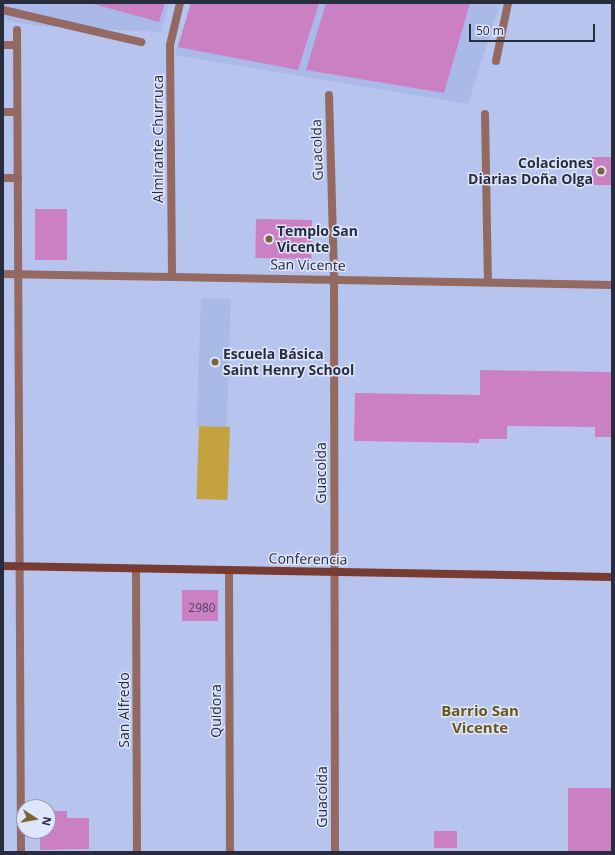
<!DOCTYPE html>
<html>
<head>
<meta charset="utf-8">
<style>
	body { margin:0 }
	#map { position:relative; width:615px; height:855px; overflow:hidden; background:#b7c5ee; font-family:"Open Sans",sans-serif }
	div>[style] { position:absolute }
	.built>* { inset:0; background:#a9b9e8; transform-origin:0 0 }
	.green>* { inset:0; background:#c3a23f; transform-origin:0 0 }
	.building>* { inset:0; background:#cc80c4; transform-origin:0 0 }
	.lane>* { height:8px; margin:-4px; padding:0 4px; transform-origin:4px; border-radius:4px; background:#946961 }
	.street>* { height:8px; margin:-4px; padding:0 4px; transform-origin:4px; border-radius:4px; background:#946961 }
	.secondary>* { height:8px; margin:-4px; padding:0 4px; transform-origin:4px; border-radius:4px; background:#773b31 }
	.dots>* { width:11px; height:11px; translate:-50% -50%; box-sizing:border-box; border:2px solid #dfe6fb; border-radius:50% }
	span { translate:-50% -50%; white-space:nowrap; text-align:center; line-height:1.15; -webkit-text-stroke:3px #dfe6fb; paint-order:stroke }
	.number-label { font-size:12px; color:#51425f }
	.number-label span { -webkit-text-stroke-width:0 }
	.street-label { font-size:14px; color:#282d3d }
	.poi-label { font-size:14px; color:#282d3d; font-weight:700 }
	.right { translate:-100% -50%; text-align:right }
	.left { translate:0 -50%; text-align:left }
	.neighbourhood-label { font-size:15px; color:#69561b; font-weight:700 }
	.frame { position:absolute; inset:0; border:4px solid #282d3d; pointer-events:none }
	.north { position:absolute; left:16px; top:799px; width:40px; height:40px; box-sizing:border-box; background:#dfe6fb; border:1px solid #969caf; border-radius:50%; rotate:102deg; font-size:11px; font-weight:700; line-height:16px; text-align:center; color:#282d3d }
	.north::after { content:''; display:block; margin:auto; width:14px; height:18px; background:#776533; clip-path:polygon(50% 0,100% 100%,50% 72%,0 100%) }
	.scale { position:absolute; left:469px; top:24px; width:126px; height:18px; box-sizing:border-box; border:2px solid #282d3d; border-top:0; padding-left:5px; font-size:12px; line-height:14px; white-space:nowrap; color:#282d3d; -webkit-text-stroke:3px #dfe6fb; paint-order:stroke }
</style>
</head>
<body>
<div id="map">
	<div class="built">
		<i style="clip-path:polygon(3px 3px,169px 3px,161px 32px,37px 26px,3px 20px)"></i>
		<i style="clip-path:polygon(190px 3px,500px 3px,468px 104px,175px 55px)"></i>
		<i style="left:201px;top:298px;width:30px;height:128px;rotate:2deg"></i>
	</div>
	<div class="green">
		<i style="left:199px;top:426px;width:31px;height:73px;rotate:2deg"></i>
	</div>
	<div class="building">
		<i style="clip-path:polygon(90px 3px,165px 3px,159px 22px)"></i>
		<i style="clip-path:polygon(191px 3px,319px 3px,298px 70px,178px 47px)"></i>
		<i style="clip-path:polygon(326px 3px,470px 3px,444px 93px,306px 70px)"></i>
		<i style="left:592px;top:157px;width:20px;height:28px"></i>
		<i style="left:35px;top:209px;width:32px;height:51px"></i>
		<i style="left:256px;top:219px;width:56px;height:39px;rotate:1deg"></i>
		<i style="clip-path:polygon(480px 370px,612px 372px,612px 437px,595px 437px,595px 427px,507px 426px,507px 439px,479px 439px,479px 443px,354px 441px,355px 393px,480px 395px)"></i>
		<i style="left:218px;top:590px;width:31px;height:36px;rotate:90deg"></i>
		<i style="left:568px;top:788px;width:44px;height:64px"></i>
		<i style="clip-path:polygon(48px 811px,67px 811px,67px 818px,89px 818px,89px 849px,40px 850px,40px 831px,48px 831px)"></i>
		<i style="left:457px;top:831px;width:17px;height:23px;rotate:90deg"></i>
	</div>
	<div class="lane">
		<i style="left:3px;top:10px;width:142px;rotate:13.1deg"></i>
		<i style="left:496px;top:61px;width:59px;rotate:-78.3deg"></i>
	</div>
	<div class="street">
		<i style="left:17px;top:30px;width:822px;rotate:89.72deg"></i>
		<i style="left:3px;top:45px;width:14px"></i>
		<i style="left:329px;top:95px;width:184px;rotate:88.4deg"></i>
		<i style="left:334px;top:279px;width:573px;rotate:89.9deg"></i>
		<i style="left:3px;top:112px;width:14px"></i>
		<i style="left:485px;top:114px;width:168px;rotate:89deg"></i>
		<i style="left:3px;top:178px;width:15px"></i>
		<i style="left:3px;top:274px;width:609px;rotate:1.03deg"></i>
		<i style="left:172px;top:275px;width:230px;rotate:-90.5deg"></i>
		<i style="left:170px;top:45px;width:43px;rotate:-76.6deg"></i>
		<i style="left:136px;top:569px;width:283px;rotate:89.8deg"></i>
		<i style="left:229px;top:570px;width:282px;rotate:89.8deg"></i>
	</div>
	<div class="secondary">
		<i style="left:3px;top:566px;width:609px;rotate:1.03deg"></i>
	</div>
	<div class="dots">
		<i style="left:601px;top:171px;background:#776533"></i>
		<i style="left:269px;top:239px;background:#776533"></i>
		<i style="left:215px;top:362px;background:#776533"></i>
	</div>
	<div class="number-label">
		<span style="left:202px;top:608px">2980</span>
	</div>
	<div class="street-label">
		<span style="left:158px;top:139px;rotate:-90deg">Almirante Churruca</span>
		<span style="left:317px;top:150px;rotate:-92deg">Guacolda</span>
		<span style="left:308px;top:265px;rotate:1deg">San Vicente</span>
		<span style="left:321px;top:473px;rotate:-90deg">Guacolda</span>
		<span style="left:308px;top:559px;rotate:1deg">Conferencia</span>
		<span style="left:124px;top:710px;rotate:-90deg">San Alfredo</span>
		<span style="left:216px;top:711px;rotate:-90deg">Quidora</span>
		<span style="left:322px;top:797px;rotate:-90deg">Guacolda</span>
	</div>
	<div class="poi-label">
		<span class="right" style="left:593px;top:171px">Colaciones<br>Diarias Doña Olga</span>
		<span class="left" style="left:277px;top:239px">Templo San<br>Vicente</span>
		<span class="left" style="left:223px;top:362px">Escuela Básica<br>Saint Henry School</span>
	</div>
	<div class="neighbourhood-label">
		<span style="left:480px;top:719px">Barrio San<br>Vicente</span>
	</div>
	<div class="frame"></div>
	<div class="north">N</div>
	<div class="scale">50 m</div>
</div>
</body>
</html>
